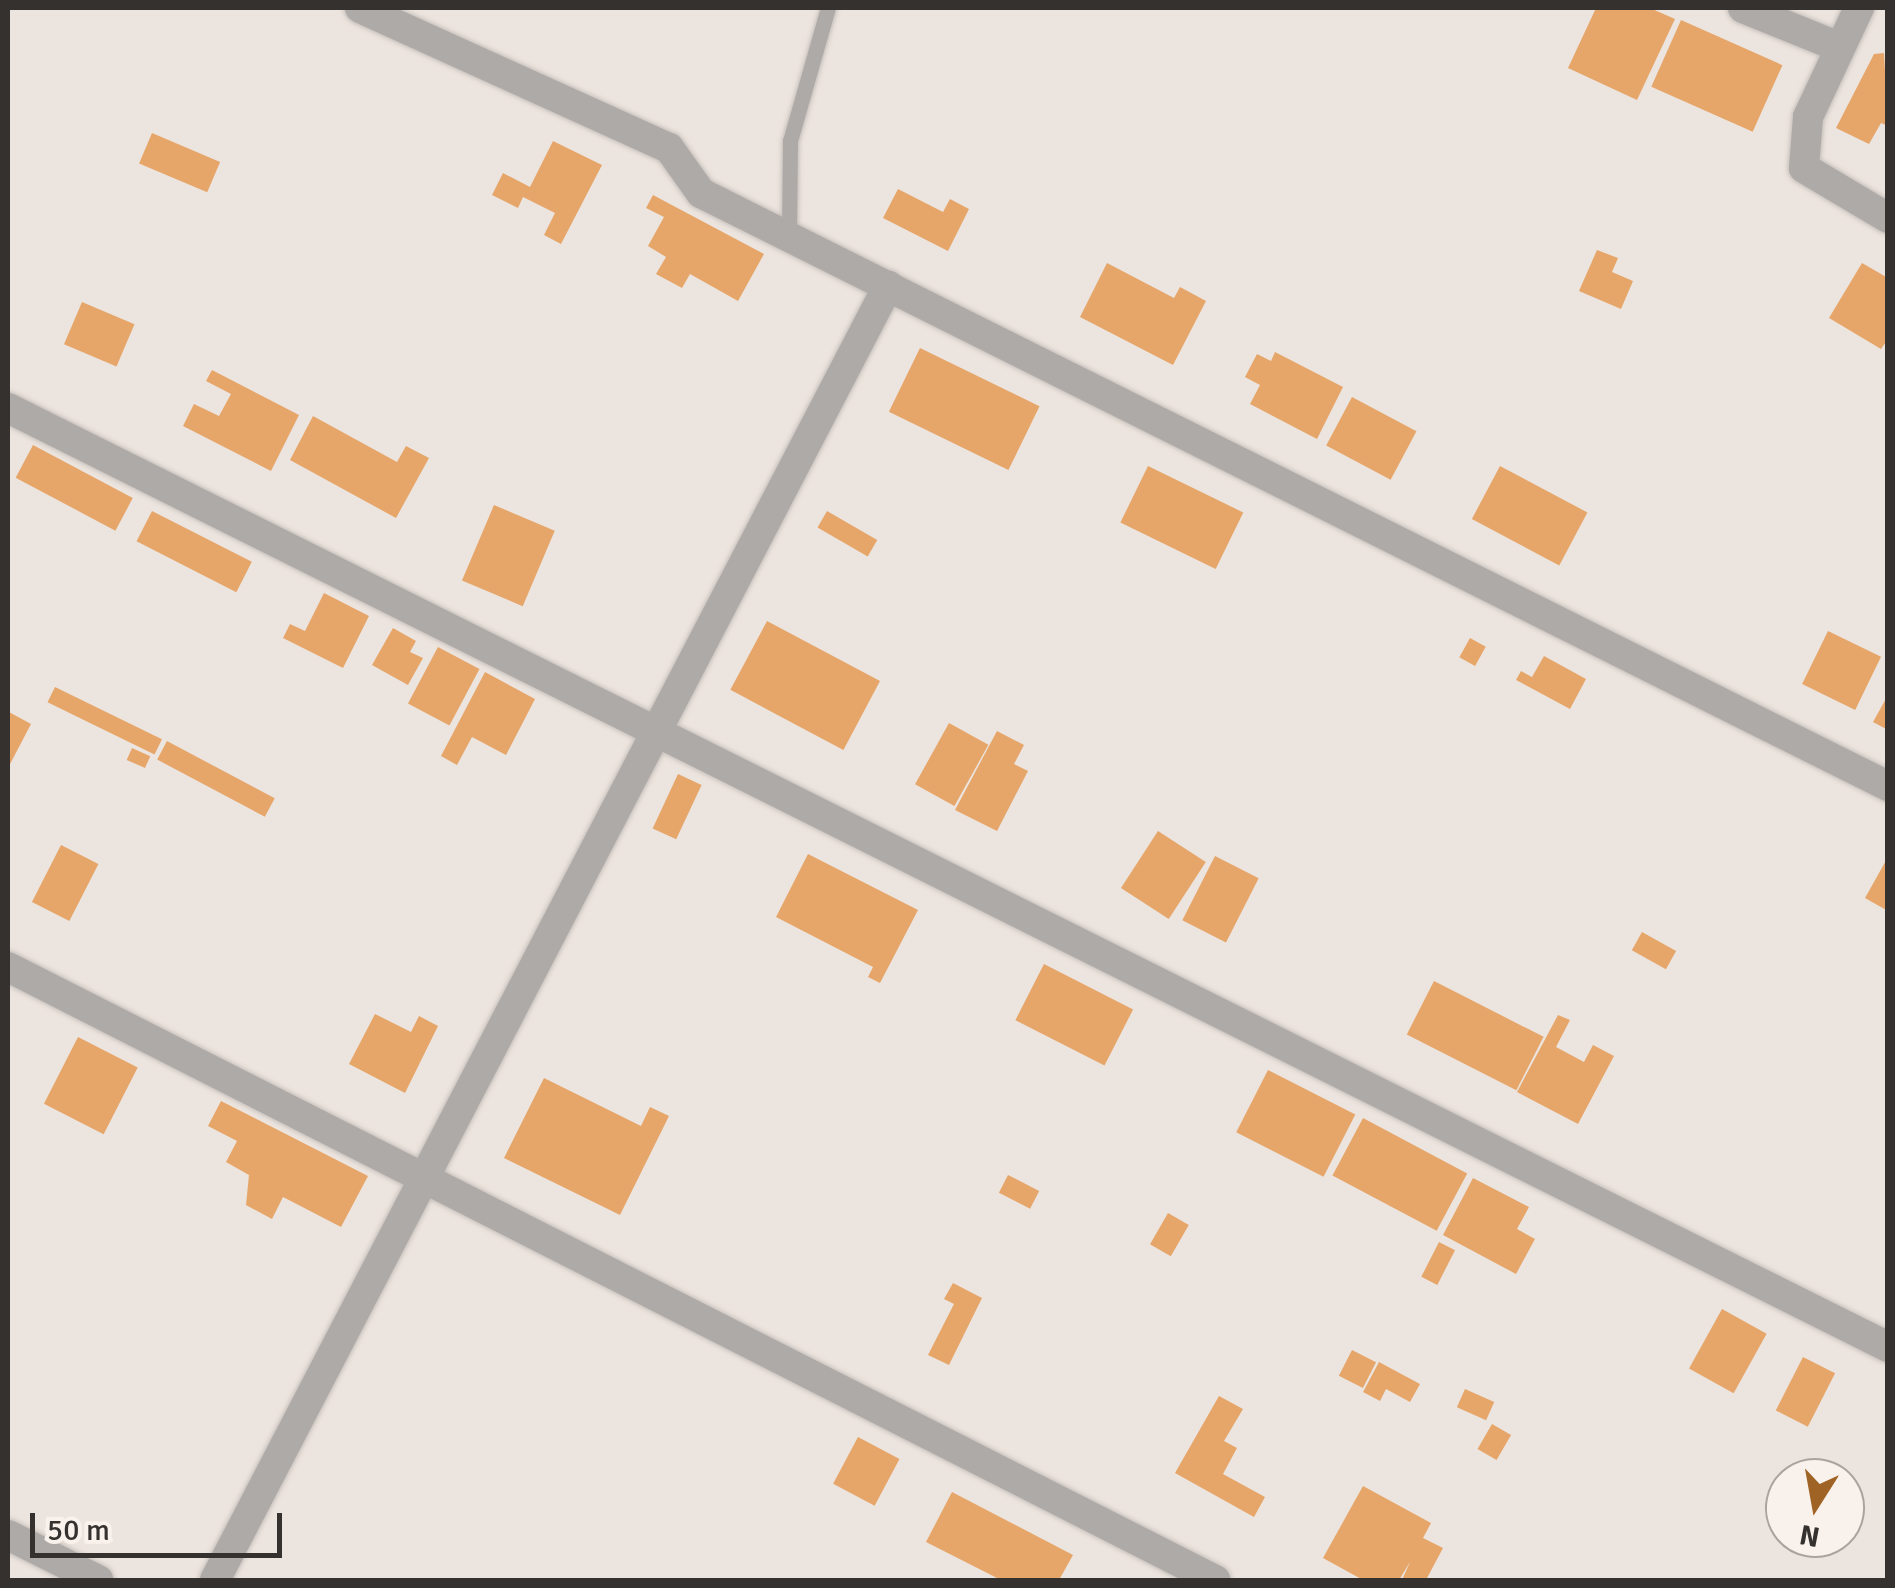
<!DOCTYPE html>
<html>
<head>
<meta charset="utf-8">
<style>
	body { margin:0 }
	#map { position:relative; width:1895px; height:1588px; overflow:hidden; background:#ece4de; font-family:Signika,sans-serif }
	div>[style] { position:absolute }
	.building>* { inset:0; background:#e6a66a; transform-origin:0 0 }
	.roads { filter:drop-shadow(0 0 2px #c7c0bb) drop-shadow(0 0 2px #c7c0bb) }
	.service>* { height:15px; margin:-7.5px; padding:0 7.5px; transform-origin:7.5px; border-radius:7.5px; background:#aeaaa8 }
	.minor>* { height:30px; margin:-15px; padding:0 15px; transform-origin:15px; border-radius:15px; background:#aeaaa8 }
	span { translate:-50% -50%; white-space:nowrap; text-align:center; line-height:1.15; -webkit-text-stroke:10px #f9f1eb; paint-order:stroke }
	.frame { position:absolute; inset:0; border:10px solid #34312f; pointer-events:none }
	.north { position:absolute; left:1765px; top:1458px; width:100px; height:100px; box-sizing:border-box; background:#f9f1eb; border:2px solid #aaa4a0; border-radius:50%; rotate:191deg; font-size:28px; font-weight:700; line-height:40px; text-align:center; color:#34312f }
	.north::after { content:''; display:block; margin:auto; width:35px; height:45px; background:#9f6325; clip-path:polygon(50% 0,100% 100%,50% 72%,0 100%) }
	.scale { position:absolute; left:30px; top:1513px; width:252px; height:45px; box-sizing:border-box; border:5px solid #34312f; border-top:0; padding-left:12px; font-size:30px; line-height:35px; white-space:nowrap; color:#34312f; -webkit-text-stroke:8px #f9f1eb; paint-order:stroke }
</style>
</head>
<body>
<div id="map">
	<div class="building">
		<i style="clip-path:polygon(1596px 8px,1650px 8px,1675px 19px,1637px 100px,1568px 68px)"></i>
		<i style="left:1681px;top:20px;width:111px;height:73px;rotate:24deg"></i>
		<i style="clip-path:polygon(1884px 53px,1888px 126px,1881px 123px,1869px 144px,1836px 128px,1874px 54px)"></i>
		<i style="left:152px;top:133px;width:74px;height:33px;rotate:23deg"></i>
		<i style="clip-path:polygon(553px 141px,602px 165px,561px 244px,544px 235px,555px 213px,523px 197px,518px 208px,492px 195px,503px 173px,530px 187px)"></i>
		<i style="clip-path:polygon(898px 189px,943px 212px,950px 199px,969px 209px,948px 251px,883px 218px)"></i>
		<i style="clip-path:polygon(653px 195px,764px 254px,738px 301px,690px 274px,682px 288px,656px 274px,666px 257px,648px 246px,664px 217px,646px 208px)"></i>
		<i style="clip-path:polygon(1597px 250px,1618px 258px,1612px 272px,1633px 281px,1621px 309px,1579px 291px)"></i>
		<i style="clip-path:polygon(1107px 263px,1174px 298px,1180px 287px,1206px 301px,1173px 365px,1080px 317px)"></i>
		<i style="clip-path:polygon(1862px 263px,1888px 278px,1888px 339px,1881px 349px,1829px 318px)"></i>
		<i style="left:82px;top:302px;width:57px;height:46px;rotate:23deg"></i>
		<i style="left:920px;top:348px;width:133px;height:71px;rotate:26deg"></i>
		<i style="clip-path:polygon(1275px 352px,1343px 387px,1317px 439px,1250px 404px,1260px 385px,1245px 377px,1257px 354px,1271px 361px)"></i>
		<i style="clip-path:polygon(212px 370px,299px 415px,271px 471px,183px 426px,194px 404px,219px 416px,231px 394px,206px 381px)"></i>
		<i style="left:1352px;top:397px;width:73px;height:55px;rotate:28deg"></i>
		<i style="clip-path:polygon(313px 416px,397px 462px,406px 446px,429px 458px,396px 518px,290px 460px)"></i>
		<i style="left:33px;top:445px;width:113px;height:37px;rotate:28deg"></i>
		<i style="left:1148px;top:466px;width:106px;height:63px;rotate:26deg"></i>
		<i style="left:1500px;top:466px;width:99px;height:60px;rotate:28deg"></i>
		<i style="left:494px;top:505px;width:66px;height:82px;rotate:23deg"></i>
		<i style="left:152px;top:511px;width:112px;height:34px;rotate:27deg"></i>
		<i style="left:827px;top:511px;width:58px;height:19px;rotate:30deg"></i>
		<i style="clip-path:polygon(324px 593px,369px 616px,343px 668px,283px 638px,290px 624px,305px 631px)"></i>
		<i style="left:767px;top:621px;width:128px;height:78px;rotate:28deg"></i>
		<i style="clip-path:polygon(393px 628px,416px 641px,410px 652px,423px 658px,408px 685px,372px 665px)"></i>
		<i style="left:1828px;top:631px;width:59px;height:59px;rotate:26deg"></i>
		<i style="left:1470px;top:638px;width:18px;height:22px;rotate:29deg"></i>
		<i style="left:438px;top:647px;width:47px;height:64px;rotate:28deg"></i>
		<i style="clip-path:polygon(1544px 656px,1586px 679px,1570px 709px,1516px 680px,1521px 671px,1532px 677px)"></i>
		<i style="clip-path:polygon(485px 672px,535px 699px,506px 755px,472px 737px,457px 765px,441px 756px)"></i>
		<i style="left:55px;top:687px;width:119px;height:17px;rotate:26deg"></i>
		<i style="clip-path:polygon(1888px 695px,1888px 730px,1873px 722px)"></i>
		<i style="clip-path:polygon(9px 712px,31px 724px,8px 768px,8px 715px)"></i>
		<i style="left:949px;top:723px;width:45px;height:70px;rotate:29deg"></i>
		<i style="clip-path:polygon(997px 731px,1024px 745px,1014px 764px,1028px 771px,997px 831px,955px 810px)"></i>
		<i style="left:167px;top:741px;width:122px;height:21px;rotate:28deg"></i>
		<i style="left:132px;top:748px;width:20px;height:13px;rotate:24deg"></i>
		<i style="left:678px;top:774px;width:26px;height:60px;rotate:25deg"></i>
		<i style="left:1158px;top:831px;width:57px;height:68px;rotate:33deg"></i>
		<i style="left:61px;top:845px;width:42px;height:64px;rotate:27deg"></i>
		<i style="clip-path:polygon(808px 854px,918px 910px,880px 983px,868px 977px,873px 967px,776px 917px)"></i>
		<i style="left:1215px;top:856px;width:49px;height:72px;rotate:27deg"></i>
		<i style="clip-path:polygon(1888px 857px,1888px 911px,1865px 898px)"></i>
		<i style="left:1642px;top:932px;width:39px;height:21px;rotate:29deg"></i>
		<i style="left:1044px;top:964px;width:100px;height:63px;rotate:27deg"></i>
		<i style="left:1434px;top:981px;width:123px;height:60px;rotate:27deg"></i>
		<i style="clip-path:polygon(375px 1014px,411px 1032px,419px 1016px,438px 1026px,405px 1093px,349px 1064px)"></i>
		<i style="clip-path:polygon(1558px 1015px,1570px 1020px,1556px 1047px,1584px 1062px,1593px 1045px,1614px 1056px,1578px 1124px,1517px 1092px)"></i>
		<i style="left:78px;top:1037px;width:67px;height:75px;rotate:27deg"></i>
		<i style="left:1268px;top:1070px;width:98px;height:70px;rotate:27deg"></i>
		<i style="clip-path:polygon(544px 1078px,641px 1126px,650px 1107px,669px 1116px,620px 1215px,504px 1158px)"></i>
		<i style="clip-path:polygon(221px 1101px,368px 1176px,341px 1227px,283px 1197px,272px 1219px,246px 1205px,249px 1175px,226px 1162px,237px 1141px,208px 1126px)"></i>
		<i style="left:1363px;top:1118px;width:118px;height:65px;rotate:28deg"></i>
		<i style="left:1008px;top:1175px;width:35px;height:20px;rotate:27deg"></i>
		<i style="clip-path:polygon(1473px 1178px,1529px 1207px,1517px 1229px,1535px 1239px,1516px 1274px,1443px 1235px)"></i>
		<i style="left:1168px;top:1213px;width:24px;height:36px;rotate:30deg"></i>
		<i style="left:1439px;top:1242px;width:18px;height:39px;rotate:27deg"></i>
		<i style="clip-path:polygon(953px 1283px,982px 1298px,949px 1365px,928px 1355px,954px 1304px,944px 1299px)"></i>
		<i style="left:1722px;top:1309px;width:51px;height:68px;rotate:29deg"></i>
		<i style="left:1352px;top:1350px;width:27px;height:29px;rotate:27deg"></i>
		<i style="left:1803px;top:1357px;width:36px;height:60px;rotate:27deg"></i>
		<i style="clip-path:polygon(1379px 1362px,1420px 1384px,1410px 1402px,1386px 1389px,1380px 1401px,1363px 1392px)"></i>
		<i style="left:1465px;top:1389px;width:32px;height:20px;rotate:24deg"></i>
		<i style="clip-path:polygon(1219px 1396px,1243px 1409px,1224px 1441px,1237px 1448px,1223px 1474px,1265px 1497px,1254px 1517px,1175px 1473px)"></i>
		<i style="left:1492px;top:1424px;width:22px;height:29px;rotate:30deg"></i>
		<i style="left:858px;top:1437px;width:47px;height:53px;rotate:28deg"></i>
		<i style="clip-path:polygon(1363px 1486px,1431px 1523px,1423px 1538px,1443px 1548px,1426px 1580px,1402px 1580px,1410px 1562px,1399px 1580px,1363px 1580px,1323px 1558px)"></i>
		<i style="clip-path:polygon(952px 1492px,1073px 1555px,1059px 1580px,1001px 1580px,926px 1542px)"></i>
	</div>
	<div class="roads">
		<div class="service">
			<i style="left:789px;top:237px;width:96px;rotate:-89.4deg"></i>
			<i style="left:790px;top:141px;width:138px;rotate:-74.1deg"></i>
		</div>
		<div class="minor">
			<i style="left:360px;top:8px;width:339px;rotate:24.4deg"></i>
			<i style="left:669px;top:148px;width:55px;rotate:54.6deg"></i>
			<i style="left:701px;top:193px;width:1327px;rotate:26.55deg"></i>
			<i style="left:1743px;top:8px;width:104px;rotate:22.1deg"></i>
			<i style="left:1859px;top:8px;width:120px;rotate:115.1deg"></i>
			<i style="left:1808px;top:117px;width:51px;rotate:94.5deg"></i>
			<i style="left:1804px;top:168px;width:98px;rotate:30.8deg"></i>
			<i style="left:8px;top:408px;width:2101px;rotate:26.54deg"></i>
			<i style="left:8px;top:967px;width:1354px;rotate:26.92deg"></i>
			<i style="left:8px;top:1535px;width:101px;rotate:26.6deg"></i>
			<i style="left:215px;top:1580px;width:1459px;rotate:-62.52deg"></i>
		</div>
	</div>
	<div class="frame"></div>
	<div class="north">N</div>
	<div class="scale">50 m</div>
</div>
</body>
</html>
